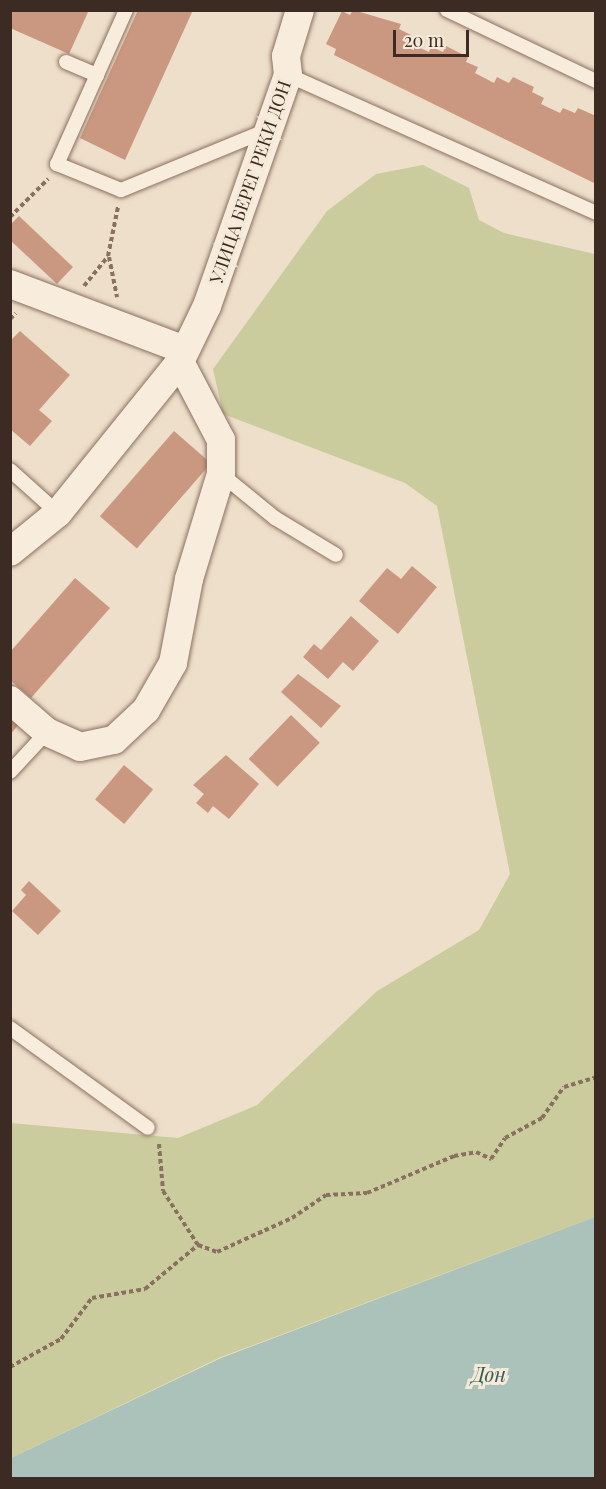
<!DOCTYPE html>
<html>
<head>
<meta charset="utf-8">
<style>
	body { margin:0 }
	#map { position:relative; width:606px; height:1489px; overflow:hidden; background:#eedfca; font-family:"Playfair Display",serif }
	div>[style] { position:absolute }
	.green>* { inset:0; background:#cbcc9e }
	.water>* { inset:0; background:#aac2b9 }
	.building>* { inset:0; background:#ca9881; transform-origin:0 0 }
	.path>* { height:4px; margin-top:-2px; transform-origin:0; background:repeating-linear-gradient(90deg,#8a715f 0 4.5px,transparent 0 7.5px) }
	.roads { filter:drop-shadow(0 0 2px #8a715f) drop-shadow(0 0 2px #8a715f) }
	.lane>* { height:14px; margin:-7px; padding:0 7px; transform-origin:7px; border-radius:7px; background:#f8eddd }
	.street>* { height:28px; margin:-14px; padding:0 14px; transform-origin:14px; border-radius:14px; background:#f8eddd }
	span { translate:-50% -50%; white-space:nowrap; text-align:center; line-height:1.15; -webkit-text-stroke:6px #f5ead9; paint-order:stroke }
	.street-label { font-size:18px; color:#3b2b22 }
	.water-label { font-size:20px; color:#325a53; font-style:italic }
	.frame { position:absolute; inset:0; border:12px solid #3b2b22; pointer-events:none }
	.scale { position:absolute; left:393px; top:30px; width:76px; height:27px; box-sizing:border-box; border:3px solid #3b2b22; border-top:0; padding-left:8px; font-size:18px; line-height:21px; white-space:nowrap; color:#3b2b22; -webkit-text-stroke:4px #f5ead9; paint-order:stroke }
</style>
</head>
<body>
<div id="map">
	<div class="green">
		<i style="clip-path:polygon(423px 165px,469px 188px,479px 220px,504px 233px,595px 254px,595px 1217px,221px 1357px,11px 1458px,11px 1123px,178px 1138px,257px 1105px,377px 991px,479px 930px,510px 874px,437px 506px,405px 483px,223px 414px,213px 369px,327px 211px,376px 174px)"></i>
	</div>
	<div class="water">
		<i style="clip-path:polygon(595px 1217px,595px 1478px,11px 1478px,11px 1458px,221px 1358px)"></i>
	</div>
	<div class="building">
		<i style="clip-path:polygon(10px 10px,89px 10px,69px 54px,10px 28px)"></i>
		<i style="clip-path:polygon(138px 10px,193px 10px,125px 160px,80px 138px)"></i>
		<i style="clip-path:polygon(353px 10px,401px 24px,399px 29px,411px 35px,407px 42px,429px 52px,431px 47px,443px 52px,446px 46px,468px 57px,466px 62px,478px 67px,475px 73px,494px 83px,497px 77px,509px 83px,513px 77px,534px 87px,532px 92px,544px 98px,541px 104px,560px 113px,563px 108px,575px 113px,578px 108px,596px 116px,596px 184px,334px 55px,336px 49px,326px 44px,342px 11px,350px 15px)"></i>
		<i style="clip-path:polygon(19px 216px,73px 267px,57px 284px,10px 240px,10px 225px)"></i>
		<i style="clip-path:polygon(20px 331px,70px 375px,39px 410px,52px 421px,30px 446px,10px 429px,10px 341px)"></i>
		<i style="left:174px;top:431px;width:49px;height:113px;rotate:41deg"></i>
		<i style="clip-path:polygon(412px 566px,437px 587px,398px 634px,359px 601px,387px 568px,401px 579px)"></i>
		<i style="clip-path:polygon(75px 578px,110px 608px,31px 698px,10px 680px,10px 652px)"></i>
		<i style="clip-path:polygon(351px 616px,379px 641px,353px 671px,343px 662px,328px 679px,303px 657px,314px 644px,321px 650px)"></i>
		<i style="clip-path:polygon(298px 674px,341px 706px,321px 728px,281px 692px)"></i>
		<i style="left:291px;top:715px;width:40px;height:61px;rotate:44deg"></i>
		<i style="clip-path:polygon(10px 716px,19px 724px,10px 735px)"></i>
		<i style="clip-path:polygon(226px 755px,259px 784px,229px 819px,213px 806px,208px 813px,196px 803px,204px 794px,193px 785px)"></i>
		<i style="left:124px;top:765px;width:38px;height:45px;rotate:40deg"></i>
		<i style="clip-path:polygon(29px 881px,61px 911px,38px 935px,12px 911px,26px 895px,21px 890px)"></i>
	</div>
	<div class="path">
		<i style="left:10px;top:217px;width:54px;rotate:-45deg"></i>
		<i style="left:109px;top:257px;width:41px;rotate:78.7deg"></i>
		<i style="left:84px;top:286px;width:38px;rotate:-51deg"></i>
		<i style="left:108px;top:256px;width:50px;rotate:-78.5deg"></i>
		<i style="left:10px;top:319px;width:8px;rotate:-45deg"></i>
		<i style="left:159px;top:1144px;width:47px;rotate:85.1deg"></i>
		<i style="left:163px;top:1191px;width:64px;rotate:57.1deg"></i>
		<i style="left:10px;top:1367px;width:58px;rotate:-28.8deg"></i>
		<i style="left:61px;top:1339px;width:51px;rotate:-52.9deg"></i>
		<i style="left:92px;top:1298px;width:54px;rotate:-9.6deg"></i>
		<i style="left:145px;top:1289px;width:69px;rotate:-39.7deg"></i>
		<i style="left:198px;top:1245px;width:20px;rotate:20deg"></i>
		<i style="left:217px;top:1252px;width:82px;rotate:-24.4deg"></i>
		<i style="left:292px;top:1218px;width:41px;rotate:-34.1deg"></i>
		<i style="left:326px;top:1195px;width:41px;rotate:-2.8deg"></i>
		<i style="left:367px;top:1193px;width:95px;rotate:-23deg"></i>
		<i style="left:454px;top:1156px;width:22px;rotate:-10deg"></i>
		<i style="left:476px;top:1152px;width:17px;rotate:25deg"></i>
		<i style="left:491px;top:1159px;width:25px;rotate:-56deg"></i>
		<i style="left:505px;top:1138px;width:42px;rotate:-28.4deg"></i>
		<i style="left:542px;top:1118px;width:38px;rotate:-55deg"></i>
		<i style="left:564px;top:1087px;width:34px;rotate:-17deg"></i>
	</div>
	<div class="roads">
		<div class="lane">
			<i style="left:126px;top:10px;width:169px;rotate:114.1deg"></i>
			<i style="left:57px;top:164px;width:69px;rotate:22.1deg"></i>
			<i style="left:121px;top:190px;width:156px;rotate:-22.3deg"></i>
			<i style="left:447px;top:10px;width:165px;rotate:25.5deg"></i>
			<i style="left:66px;top:62px;width:34px;rotate:23deg"></i>
			<i style="left:288px;top:75px;width:338px;rotate:24.1deg"></i>
			<i style="left:10px;top:470px;width:64px;rotate:41.9deg"></i>
			<i style="left:221px;top:474px;width:70px;rotate:39.2deg"></i>
			<i style="left:275px;top:518px;width:71px;rotate:31.2deg"></i>
			<i style="left:10px;top:772px;width:54px;rotate:-47.2deg"></i>
			<i style="left:10px;top:1028px;width:170px;rotate:35.9deg"></i>
		</div>
		<div class="street">
			<i style="left:10px;top:284px;width:187px;rotate:20.7deg"></i>
			<i style="left:10px;top:552px;width:62px;rotate:-39.1deg"></i>
			<i style="left:58px;top:513px;width:194px;rotate:-51.1deg"></i>
			<i style="left:180px;top:362px;width:62px;rotate:-64.3deg"></i>
			<i style="left:207px;top:306px;width:245px;rotate:-70.7deg"></i>
			<i style="left:288px;top:75px;width:19px;rotate:-96deg"></i>
			<i style="left:286px;top:56px;width:48px;rotate:-73.1deg"></i>
			<i style="left:10px;top:700px;width:49px;rotate:40.9deg"></i>
			<i style="left:47px;top:732px;width:36px;rotate:24deg"></i>
			<i style="left:80px;top:747px;width:35px;rotate:-12deg"></i>
			<i style="left:114px;top:740px;width:44px;rotate:-43.2deg"></i>
			<i style="left:146px;top:710px;width:54px;rotate:-60.1deg"></i>
			<i style="left:173px;top:663px;width:86px;rotate:-79.2deg"></i>
			<i style="left:189px;top:579px;width:110px;rotate:-73.1deg"></i>
			<i style="left:221px;top:474px;width:34px;rotate:-90deg"></i>
			<i style="left:221px;top:440px;width:88px;rotate:-117.7deg"></i>
		</div>
	</div>
	<div class="street-label">
		<span style="left:250px;top:182px;rotate:-71deg">УЛИЦА БЕРЕГ РЕКИ ДОН</span>
	</div>
	<div class="water-label">
		<span style="left:489px;top:1373px">Дон</span>
	</div>
	<div class="frame"></div>
	<div class="scale">20 m</div>
</div>
</body>
</html>
